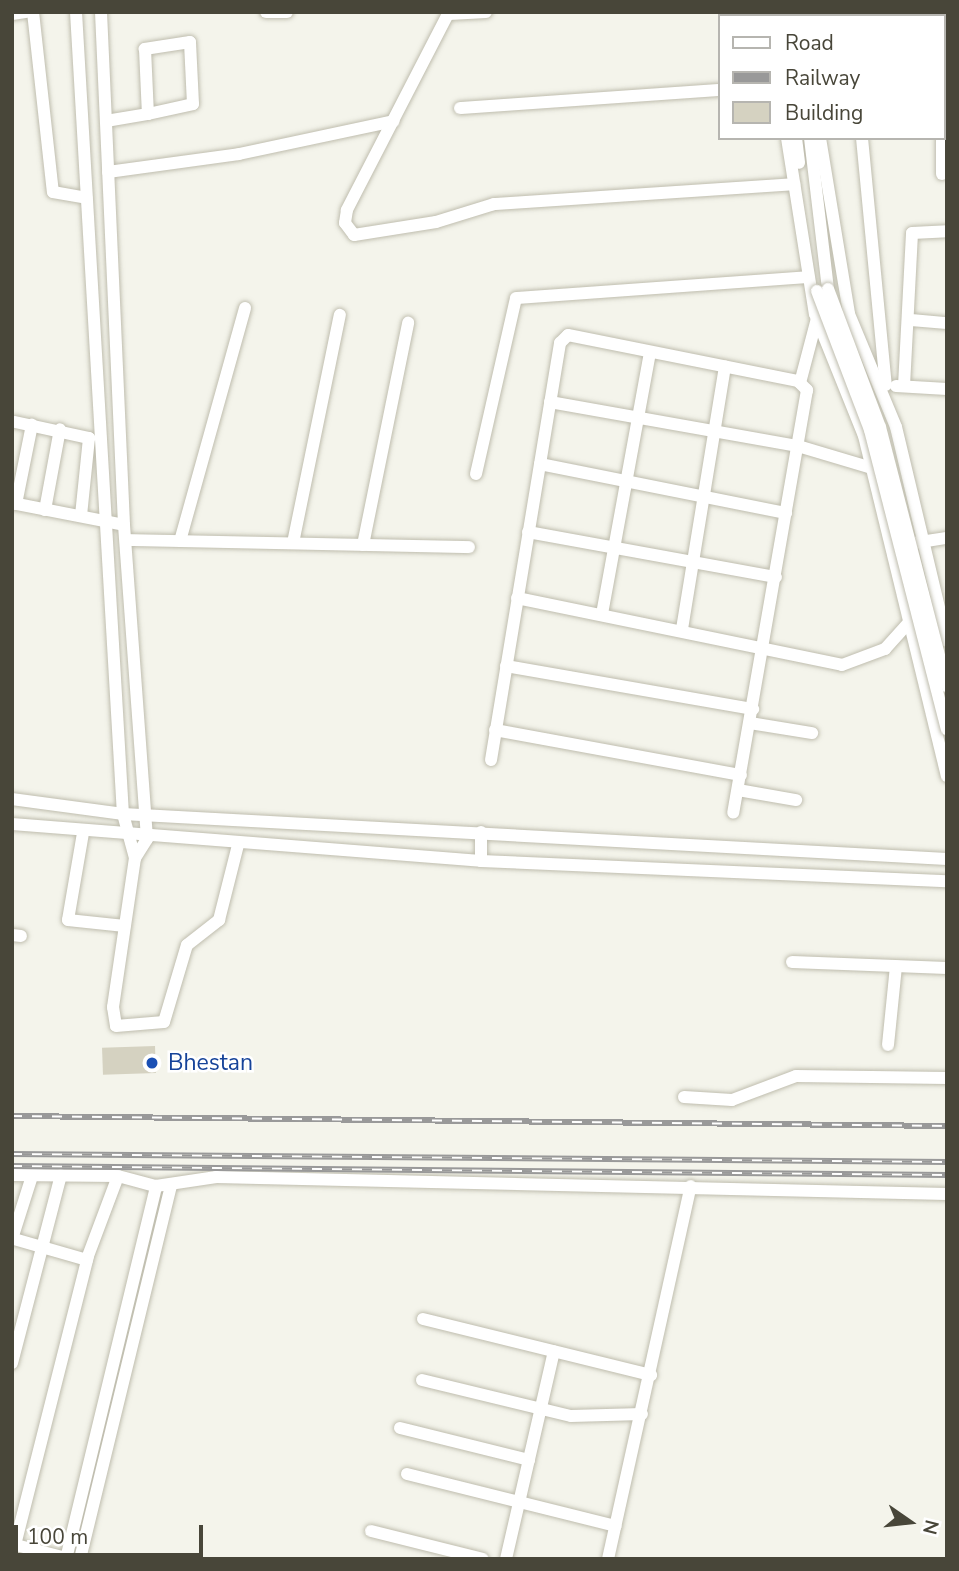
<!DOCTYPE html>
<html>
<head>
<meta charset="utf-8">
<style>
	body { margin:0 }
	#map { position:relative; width:959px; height:1571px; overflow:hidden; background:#f4f4eb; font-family:"Nunito Sans",sans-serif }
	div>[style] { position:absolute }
	.building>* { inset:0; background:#d5d2c1; transform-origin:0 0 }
	.roads { filter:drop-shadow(0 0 2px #bfbdae) drop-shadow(0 0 2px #bfbdae) }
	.minor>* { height:12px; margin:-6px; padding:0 6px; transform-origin:6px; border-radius:6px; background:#fff }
	.rail>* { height:6px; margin-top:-3px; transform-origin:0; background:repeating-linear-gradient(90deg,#fff 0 10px,#999 0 20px); box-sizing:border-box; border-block:2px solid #999 }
	.bridges { filter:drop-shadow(0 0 2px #bfbdae) drop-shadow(0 0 2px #bfbdae) }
	.minor-bridge>* { height:12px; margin:-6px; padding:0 6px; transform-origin:6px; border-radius:6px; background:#fff }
	.dots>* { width:19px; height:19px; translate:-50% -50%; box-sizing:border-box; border:4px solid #fff; border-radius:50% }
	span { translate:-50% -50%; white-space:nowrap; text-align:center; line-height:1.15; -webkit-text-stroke:5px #fff; paint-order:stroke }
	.transit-label { font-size:23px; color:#164399 }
	.left { translate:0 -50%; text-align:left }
	.frame { position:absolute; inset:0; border:14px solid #484639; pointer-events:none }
	.legend { position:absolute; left:718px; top:14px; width:228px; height:126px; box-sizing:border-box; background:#fff; border:2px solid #b6b5b0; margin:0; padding:9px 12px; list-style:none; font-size:21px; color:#484639 }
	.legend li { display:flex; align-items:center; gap:14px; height:35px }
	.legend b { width:35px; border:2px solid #b6b5b0 }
	.north { position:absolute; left:875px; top:1487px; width:70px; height:70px; -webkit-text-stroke:5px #fff; paint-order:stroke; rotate:104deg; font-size:19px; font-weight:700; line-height:28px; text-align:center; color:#484639 }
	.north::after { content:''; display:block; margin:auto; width:24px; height:32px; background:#484639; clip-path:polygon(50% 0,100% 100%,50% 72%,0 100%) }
	.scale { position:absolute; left:14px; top:1525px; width:189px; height:32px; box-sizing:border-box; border:4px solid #484639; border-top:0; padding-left:9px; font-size:21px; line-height:24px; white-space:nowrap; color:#484639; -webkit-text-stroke:5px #fff; paint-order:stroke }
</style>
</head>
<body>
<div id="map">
	<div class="building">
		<i style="left:155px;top:1046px;width:27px;height:53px;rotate:88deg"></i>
	</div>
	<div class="roads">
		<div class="minor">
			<i style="left:33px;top:12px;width:181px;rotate:83.7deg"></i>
			<i style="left:53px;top:192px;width:34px;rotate:10deg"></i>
			<i style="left:76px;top:12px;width:803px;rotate:86.65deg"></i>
			<i style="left:123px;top:814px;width:46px;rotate:74.7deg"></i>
			<i style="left:101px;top:12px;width:514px;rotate:87.43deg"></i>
			<i style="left:124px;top:525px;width:315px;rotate:85.8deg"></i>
			<i style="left:147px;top:839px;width:22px;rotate:122deg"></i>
			<i style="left:135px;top:858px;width:151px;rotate:98.4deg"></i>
			<i style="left:113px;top:1007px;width:19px;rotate:81deg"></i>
			<i style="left:116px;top:1026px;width:48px;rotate:-4.8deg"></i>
			<i style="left:164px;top:1022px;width:80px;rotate:-73.4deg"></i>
			<i style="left:187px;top:945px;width:41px;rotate:-38deg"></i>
			<i style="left:219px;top:920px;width:77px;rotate:-75.8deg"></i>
			<i style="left:266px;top:12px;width:21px"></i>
			<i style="left:449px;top:12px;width:223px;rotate:117.3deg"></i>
			<i style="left:347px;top:210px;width:13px;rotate:99deg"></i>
			<i style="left:345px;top:223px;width:15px;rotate:53deg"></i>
			<i style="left:354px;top:235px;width:83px;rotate:-9deg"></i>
			<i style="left:436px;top:222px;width:61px;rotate:-17.2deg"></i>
			<i style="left:494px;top:204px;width:301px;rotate:-3.8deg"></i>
			<i style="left:12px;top:14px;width:15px;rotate:-8deg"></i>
			<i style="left:449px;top:14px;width:37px;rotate:-3deg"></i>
			<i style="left:790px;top:16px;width:4px;rotate:-90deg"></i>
			<i style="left:805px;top:16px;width:4px;rotate:-76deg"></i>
			<i style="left:910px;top:16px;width:4px;rotate:-90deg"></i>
			<i style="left:943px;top:72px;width:4px"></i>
			<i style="left:943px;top:103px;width:4px"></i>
			<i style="left:460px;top:108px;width:260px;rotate:-4deg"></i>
			<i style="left:106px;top:121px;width:43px;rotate:-9.5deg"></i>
			<i style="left:148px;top:114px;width:46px;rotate:-12.5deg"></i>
			<i style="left:193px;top:104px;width:62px;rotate:-92.8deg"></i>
			<i style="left:190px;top:42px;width:46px;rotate:171.2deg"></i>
			<i style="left:145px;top:49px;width:65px;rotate:87.4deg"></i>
			<i style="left:787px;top:138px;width:178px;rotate:81deg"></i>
			<i style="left:815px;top:314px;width:131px;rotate:68.1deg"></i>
			<i style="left:864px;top:436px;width:350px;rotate:76.3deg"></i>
			<i style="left:796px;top:138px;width:25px;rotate:83deg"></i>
			<i style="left:810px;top:138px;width:152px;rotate:83.2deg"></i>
			<i style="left:820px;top:138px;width:178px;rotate:80.6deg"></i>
			<i style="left:849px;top:314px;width:122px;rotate:67.4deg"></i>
			<i style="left:896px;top:427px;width:220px;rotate:76.6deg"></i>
			<i style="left:862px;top:138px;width:248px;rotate:84.5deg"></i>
			<i style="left:108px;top:172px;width:132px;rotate:-7.8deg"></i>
			<i style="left:239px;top:154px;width:158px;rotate:-12deg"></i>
			<i style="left:942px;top:174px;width:36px;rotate:-90deg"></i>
			<i style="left:911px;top:320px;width:36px;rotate:5deg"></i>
			<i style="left:800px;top:383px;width:67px;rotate:-75.3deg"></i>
			<i style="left:896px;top:386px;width:51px;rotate:3.4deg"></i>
			<i style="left:904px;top:386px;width:153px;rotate:-87deg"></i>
			<i style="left:912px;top:233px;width:35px;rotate:-3deg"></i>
			<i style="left:550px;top:402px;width:252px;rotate:10.1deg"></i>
			<i style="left:798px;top:446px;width:77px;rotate:16.6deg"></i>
			<i style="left:15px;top:422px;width:76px;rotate:12.2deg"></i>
			<i style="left:89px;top:438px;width:78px;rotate:95.9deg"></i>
			<i style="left:540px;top:464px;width:251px;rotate:11.3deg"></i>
			<i style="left:476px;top:474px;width:180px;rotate:-77.2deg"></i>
			<i style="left:516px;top:298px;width:293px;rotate:-4.1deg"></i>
			<i style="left:12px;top:503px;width:114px;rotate:11.1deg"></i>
			<i style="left:16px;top:504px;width:81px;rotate:-78.6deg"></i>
			<i style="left:45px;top:510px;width:82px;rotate:-79.5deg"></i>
			<i style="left:528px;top:532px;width:252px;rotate:10.3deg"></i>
			<i style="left:128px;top:540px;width:341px;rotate:1.2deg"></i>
			<i style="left:180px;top:541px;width:242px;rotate:-74.4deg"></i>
			<i style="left:293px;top:543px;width:233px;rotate:-78.4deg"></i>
			<i style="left:914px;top:543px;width:33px;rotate:-9deg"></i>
			<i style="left:363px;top:545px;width:227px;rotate:-78.5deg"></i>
			<i style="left:517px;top:598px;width:332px;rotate:11.6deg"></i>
			<i style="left:842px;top:665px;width:46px;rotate:-20.4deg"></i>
			<i style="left:885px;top:649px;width:39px;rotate:-48deg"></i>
			<i style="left:602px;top:614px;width:266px;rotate:-79.6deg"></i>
			<i style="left:682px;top:629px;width:266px;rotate:-80.7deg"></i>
			<i style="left:506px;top:666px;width:251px;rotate:9.9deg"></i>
			<i style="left:750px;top:723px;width:63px;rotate:9.2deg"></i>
			<i style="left:495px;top:730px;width:250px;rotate:10.4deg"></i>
			<i style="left:491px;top:760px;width:423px;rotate:-80.6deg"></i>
			<i style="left:560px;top:343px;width:11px;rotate:-45deg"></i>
			<i style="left:568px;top:335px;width:235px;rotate:11.3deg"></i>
			<i style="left:798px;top:381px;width:13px;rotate:45deg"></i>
			<i style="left:807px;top:390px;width:429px;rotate:99.9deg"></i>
			<i style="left:738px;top:790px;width:59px;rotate:9.8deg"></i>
			<i style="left:12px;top:799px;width:112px;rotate:7.7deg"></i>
			<i style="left:123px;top:814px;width:825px;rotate:3.13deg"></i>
			<i style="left:12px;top:824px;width:470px;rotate:4.5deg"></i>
			<i style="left:481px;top:861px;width:466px;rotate:2.5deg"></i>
			<i style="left:481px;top:832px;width:29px;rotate:90deg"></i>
			<i style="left:83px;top:833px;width:88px;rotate:99.8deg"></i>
			<i style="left:68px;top:920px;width:57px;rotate:6deg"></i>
			<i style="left:12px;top:935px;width:9px;rotate:6deg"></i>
			<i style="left:792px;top:962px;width:155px;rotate:2.2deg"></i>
			<i style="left:888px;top:1045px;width:79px;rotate:-84.2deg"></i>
			<i style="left:684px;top:1097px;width:48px;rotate:3.6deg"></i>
			<i style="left:732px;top:1100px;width:68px;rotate:-20.6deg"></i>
			<i style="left:796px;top:1076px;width:151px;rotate:0.8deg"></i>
			<i style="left:12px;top:1175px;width:106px;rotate:0.5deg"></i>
			<i style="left:118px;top:1176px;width:39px;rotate:15deg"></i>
			<i style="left:156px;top:1186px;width:61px;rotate:-8.5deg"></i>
			<i style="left:216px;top:1177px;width:731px;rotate:1.33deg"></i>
			<i style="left:12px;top:1239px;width:66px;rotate:-72.4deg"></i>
			<i style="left:14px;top:1239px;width:76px;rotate:16deg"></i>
			<i style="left:423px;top:1319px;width:235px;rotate:13.8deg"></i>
			<i style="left:12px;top:1363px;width:194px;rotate:-75.4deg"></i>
			<i style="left:422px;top:1380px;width:153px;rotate:13.6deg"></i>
			<i style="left:571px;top:1416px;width:71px;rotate:-1.6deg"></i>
			<i style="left:400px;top:1428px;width:133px;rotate:13.9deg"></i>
			<i style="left:407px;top:1474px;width:215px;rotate:14deg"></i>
			<i style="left:371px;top:1531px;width:115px;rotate:14deg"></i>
			<i style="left:12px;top:1544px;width:56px;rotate:14.5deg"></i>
			<i style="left:15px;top:1545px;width:298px;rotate:-75.8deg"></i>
			<i style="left:88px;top:1256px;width:85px;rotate:-69.4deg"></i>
			<i style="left:66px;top:1559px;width:384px;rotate:-76.4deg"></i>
			<i style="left:80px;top:1559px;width:385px;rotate:-76.3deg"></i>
			<i style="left:506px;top:1559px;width:213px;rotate:-77deg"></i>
			<i style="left:608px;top:1559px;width:382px;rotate:-77.5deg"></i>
		</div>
	</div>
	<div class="rail">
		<i style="left:12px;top:1116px;width:935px;rotate:0.61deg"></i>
		<i style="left:12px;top:1154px;width:935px;rotate:0.49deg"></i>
		<i style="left:12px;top:1166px;width:935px;rotate:0.55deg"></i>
	</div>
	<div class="bridges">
		<div class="minor-bridge">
			<i style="left:828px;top:289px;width:147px;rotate:69.4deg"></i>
			<i style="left:880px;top:427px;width:268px;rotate:75.5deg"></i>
			<i style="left:817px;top:291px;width:149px;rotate:69.1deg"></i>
			<i style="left:870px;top:430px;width:309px;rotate:75.6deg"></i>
		</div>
	</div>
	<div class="dots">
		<i style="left:152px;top:1063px;background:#1a4fb4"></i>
	</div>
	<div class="transit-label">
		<span class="left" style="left:168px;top:1063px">Bhestan</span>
	</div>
	<div class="frame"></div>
	<ul class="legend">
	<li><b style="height:9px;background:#fff"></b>Road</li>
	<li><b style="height:9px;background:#999"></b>Railway</li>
	<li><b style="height:19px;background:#d5d2c1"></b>Building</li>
	</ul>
	<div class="north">N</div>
	<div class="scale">100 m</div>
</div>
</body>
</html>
